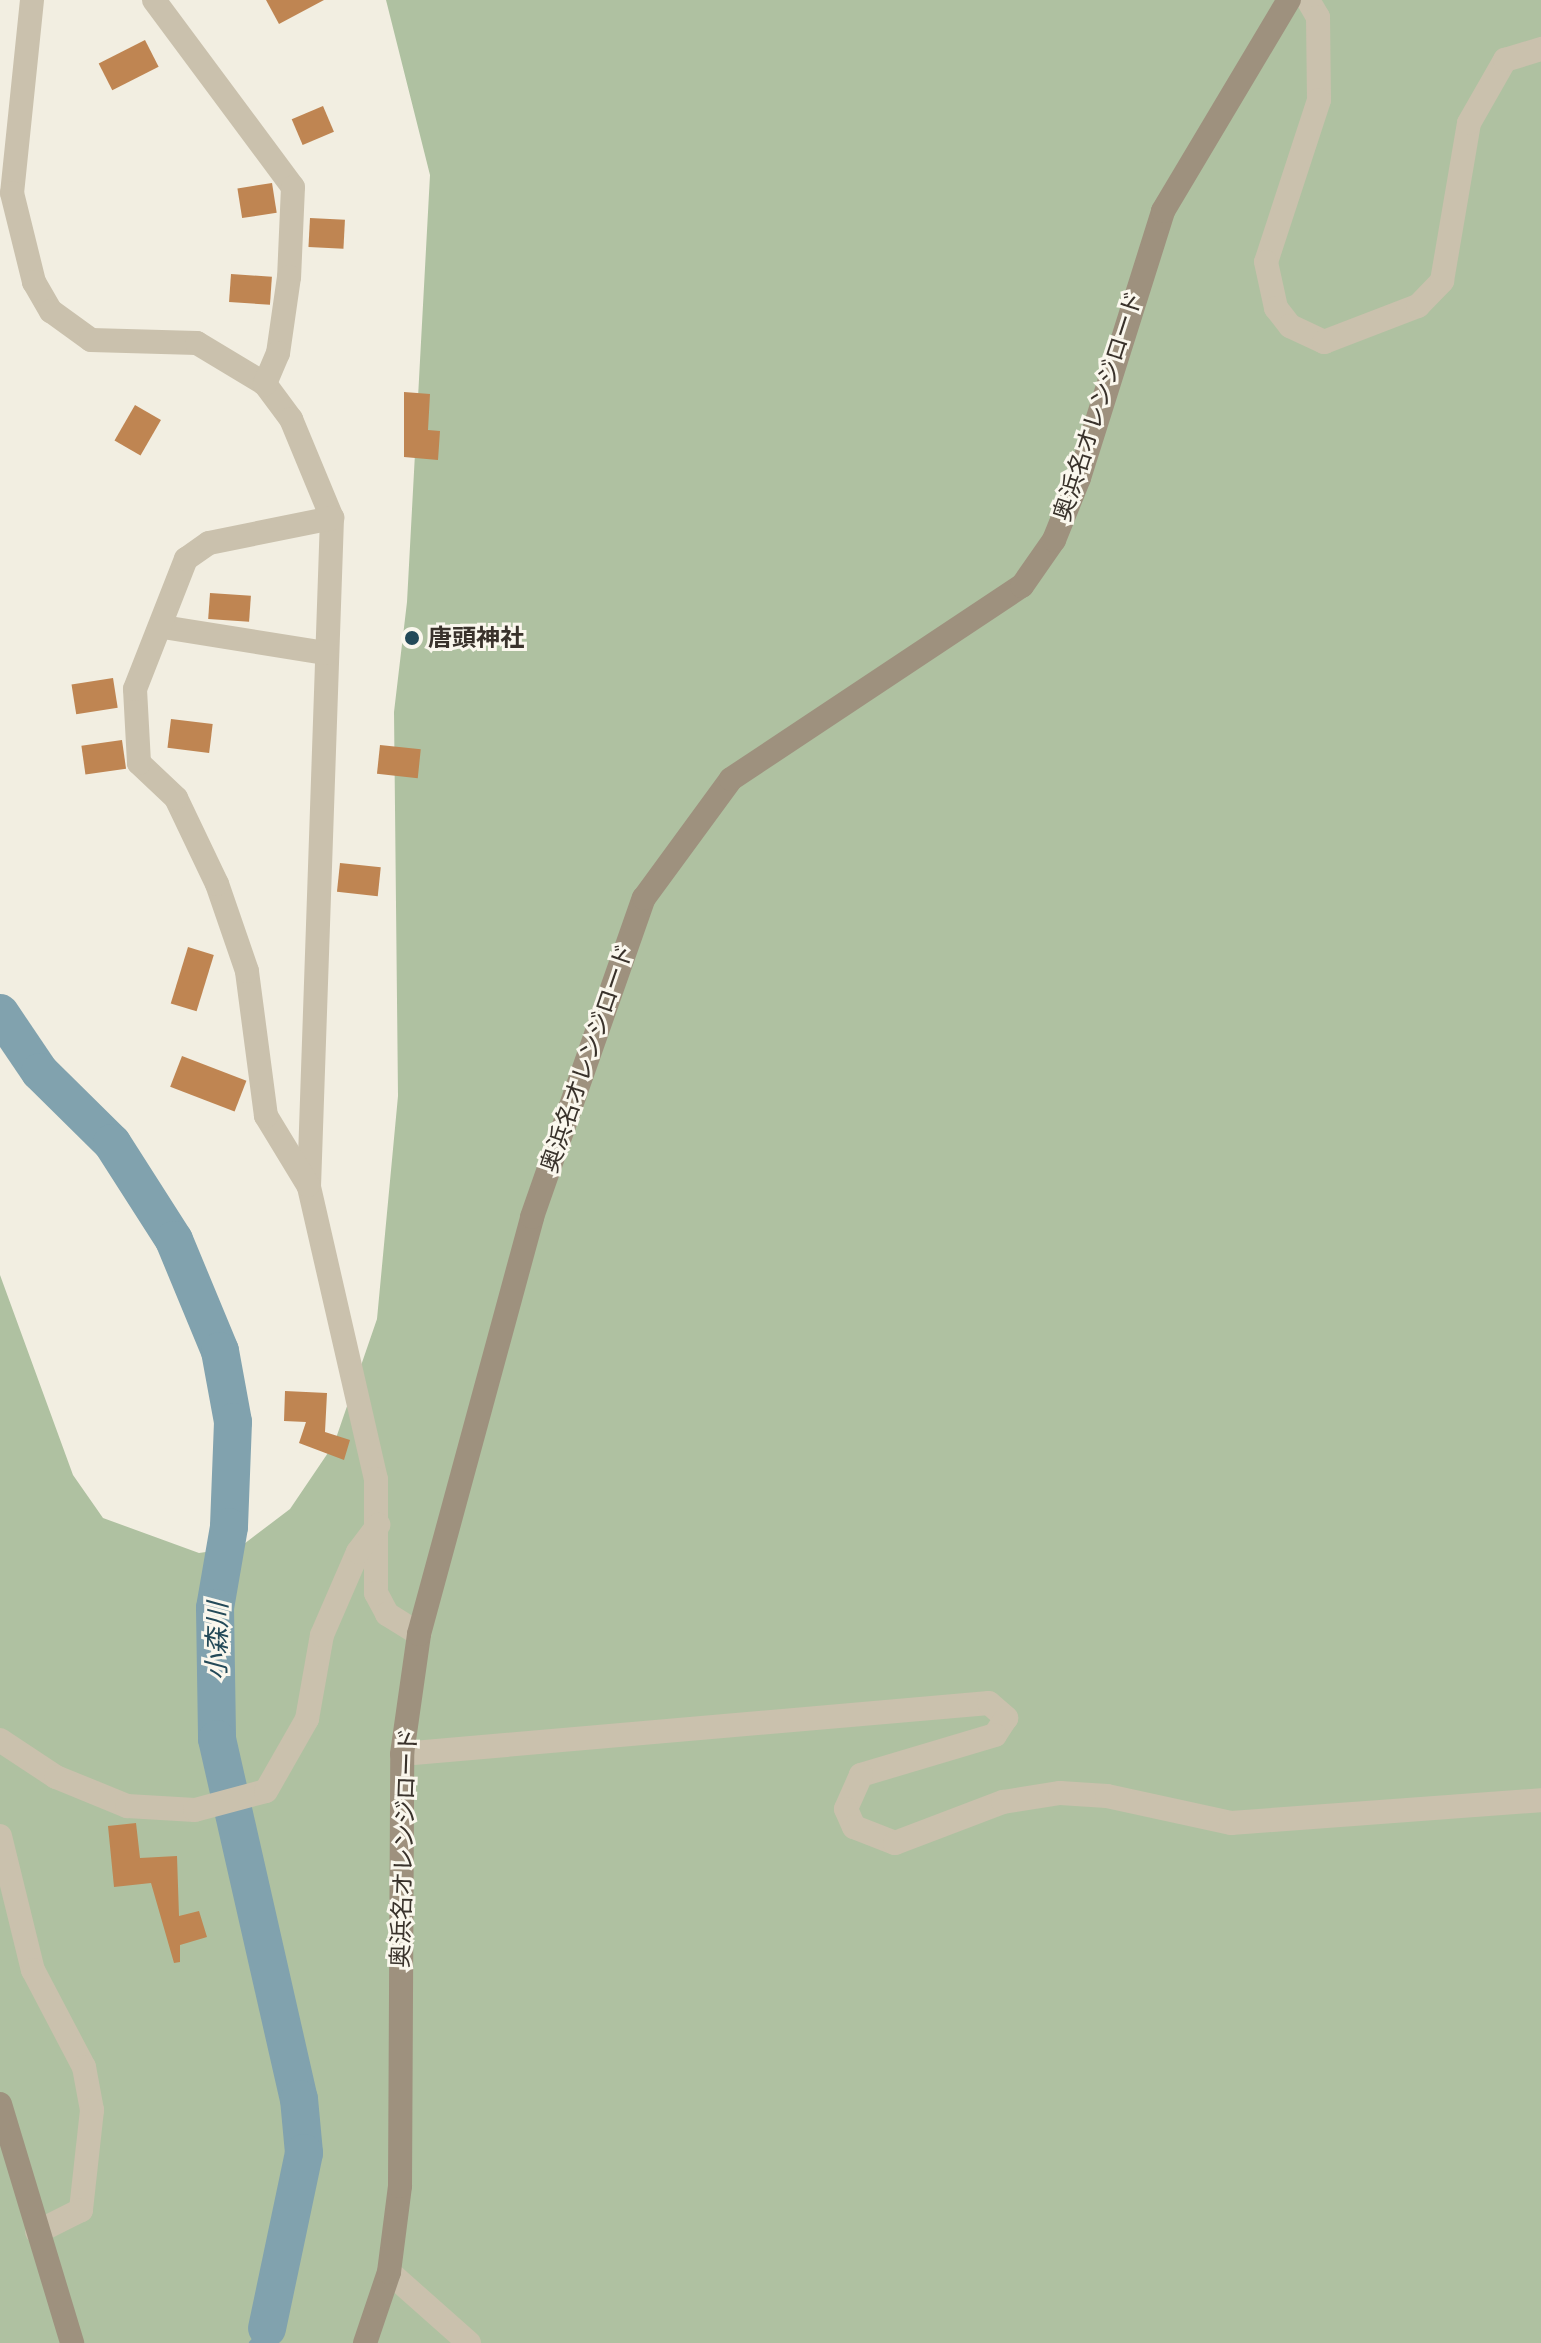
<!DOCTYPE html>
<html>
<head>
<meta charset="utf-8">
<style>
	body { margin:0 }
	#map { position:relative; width:1541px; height:2343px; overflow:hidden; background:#f2eee1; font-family:Quicksand,"Noto Sans JP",sans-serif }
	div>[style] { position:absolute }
	.green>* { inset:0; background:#afc1a1 }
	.stream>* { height:6px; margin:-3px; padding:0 3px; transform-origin:3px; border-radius:3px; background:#81a2ae }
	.river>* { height:38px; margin:-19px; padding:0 19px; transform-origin:19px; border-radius:19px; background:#81a2ae }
	.building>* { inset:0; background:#bf8552; transform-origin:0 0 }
	.street>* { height:24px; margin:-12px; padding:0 12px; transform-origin:12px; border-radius:12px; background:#cac1ad }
	.secondary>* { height:24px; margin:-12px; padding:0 12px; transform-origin:12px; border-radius:12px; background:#9e917e }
	.dots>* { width:22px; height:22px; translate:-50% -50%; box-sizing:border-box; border:4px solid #faf7ed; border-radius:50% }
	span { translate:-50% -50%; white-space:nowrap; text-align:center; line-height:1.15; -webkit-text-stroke:6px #faf7ed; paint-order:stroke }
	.street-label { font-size:24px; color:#39322b }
	.poi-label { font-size:24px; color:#39322b; font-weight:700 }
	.left { translate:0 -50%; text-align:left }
	.water-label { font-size:26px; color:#234958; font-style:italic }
</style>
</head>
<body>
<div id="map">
	<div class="green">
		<i style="clip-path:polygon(386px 0,1541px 0,1541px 2343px,0 2343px,0 1275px,73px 1475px,103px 1518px,199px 1553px,240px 1547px,290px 1509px,334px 1444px,377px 1319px,398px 1096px,394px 712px,407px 602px,430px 175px)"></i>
	</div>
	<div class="stream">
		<i style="left:267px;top:2328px;width:16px;rotate:75deg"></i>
		<i style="left:252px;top:2343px;width:21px;rotate:-45deg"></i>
	</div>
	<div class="river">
		<i style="left:0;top:1013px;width:71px;rotate:55.9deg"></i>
		<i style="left:40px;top:1072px;width:101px;rotate:44.6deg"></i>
		<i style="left:112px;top:1143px;width:115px;rotate:57.4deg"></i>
		<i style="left:174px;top:1240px;width:120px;rotate:67.5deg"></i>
		<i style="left:220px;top:1351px;width:72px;rotate:79.6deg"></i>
		<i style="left:233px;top:1422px;width:105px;rotate:92.2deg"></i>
		<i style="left:229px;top:1527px;width:82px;rotate:99.8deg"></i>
		<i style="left:215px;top:1608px;width:131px;rotate:89.1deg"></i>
		<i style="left:217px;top:1739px;width:369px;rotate:77.2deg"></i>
		<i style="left:299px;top:2099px;width:54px;rotate:84.7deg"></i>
		<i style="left:304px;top:2153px;width:179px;rotate:101.9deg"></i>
	</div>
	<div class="building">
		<i style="clip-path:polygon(266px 0,324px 0,279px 24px)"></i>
		<i style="left:145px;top:40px;width:30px;height:52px;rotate:63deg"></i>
		<i style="left:323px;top:106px;width:28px;height:34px;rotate:67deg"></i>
		<i style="left:272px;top:183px;width:30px;height:35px;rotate:81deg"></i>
		<i style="left:310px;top:218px;width:35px;height:29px;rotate:3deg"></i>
		<i style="left:231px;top:274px;width:41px;height:28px;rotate:4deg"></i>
		<i style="clip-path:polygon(404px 392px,430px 394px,428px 430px,440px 431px,438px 460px,404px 457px)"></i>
		<i style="left:135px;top:405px;width:30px;height:41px;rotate:30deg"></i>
		<i style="left:210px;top:593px;width:41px;height:26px;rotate:4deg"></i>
		<i style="left:113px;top:678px;width:30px;height:42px;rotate:81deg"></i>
		<i style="left:171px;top:719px;width:42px;height:29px;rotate:7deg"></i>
		<i style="left:122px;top:740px;width:29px;height:41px;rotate:82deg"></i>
		<i style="left:380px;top:745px;width:41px;height:29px;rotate:6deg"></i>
		<i style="left:340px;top:863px;width:41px;height:29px;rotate:6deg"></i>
		<i style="left:188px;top:947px;width:27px;height:59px;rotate:17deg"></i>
		<i style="left:182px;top:1056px;width:69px;height:33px;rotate:21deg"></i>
		<i style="clip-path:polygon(285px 1391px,327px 1393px,325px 1432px,350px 1440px,344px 1460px,299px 1443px,306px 1422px,284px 1421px)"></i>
		<i style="clip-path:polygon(136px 1823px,140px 1858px,177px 1856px,179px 1916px,199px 1911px,207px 1937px,180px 1945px,180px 1962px,174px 1963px,151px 1883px,114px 1887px,108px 1826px)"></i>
	</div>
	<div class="street">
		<i style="left:32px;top:0;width:194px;rotate:95.9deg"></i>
		<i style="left:12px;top:193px;width:92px;rotate:76.1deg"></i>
		<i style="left:34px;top:282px;width:34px;rotate:60deg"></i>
		<i style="left:51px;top:311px;width:49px;rotate:35.9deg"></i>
		<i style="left:91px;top:340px;width:106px;rotate:1.6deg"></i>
		<i style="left:197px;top:343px;width:79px;rotate:31.1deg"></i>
		<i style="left:265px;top:384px;width:44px;rotate:53.4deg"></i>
		<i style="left:291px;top:419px;width:107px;rotate:67.5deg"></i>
		<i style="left:332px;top:518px;width:669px;rotate:91.97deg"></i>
		<i style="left:309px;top:1187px;width:300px;rotate:77.1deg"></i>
		<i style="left:376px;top:1479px;width:114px;rotate:90deg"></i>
		<i style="left:376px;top:1593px;width:24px;rotate:62deg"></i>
		<i style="left:387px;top:1614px;width:38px;rotate:32deg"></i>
		<i style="left:154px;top:0;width:233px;rotate:53.4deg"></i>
		<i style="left:293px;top:187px;width:90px;rotate:92.5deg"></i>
		<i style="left:289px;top:277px;width:77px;rotate:98.2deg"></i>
		<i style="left:278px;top:353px;width:34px;rotate:113deg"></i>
		<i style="left:1308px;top:0;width:20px;rotate:60deg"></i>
		<i style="left:1318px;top:17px;width:83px;rotate:89.3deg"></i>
		<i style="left:1319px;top:100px;width:170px;rotate:108.1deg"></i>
		<i style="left:1266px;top:262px;width:47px;rotate:77.7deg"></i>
		<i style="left:1276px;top:308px;width:23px;rotate:52deg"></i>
		<i style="left:1290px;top:326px;width:38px;rotate:25deg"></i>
		<i style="left:1324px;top:342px;width:101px;rotate:-21deg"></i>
		<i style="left:1418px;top:306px;width:35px;rotate:-46deg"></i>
		<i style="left:1442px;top:281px;width:160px;rotate:-80.3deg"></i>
		<i style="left:1469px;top:123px;width:73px;rotate:-60.3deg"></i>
		<i style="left:1505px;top:60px;width:38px;rotate:-17deg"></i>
		<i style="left:163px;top:627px;width:165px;rotate:9.1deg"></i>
		<i style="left:308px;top:1185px;width:81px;rotate:-121.3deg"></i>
		<i style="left:266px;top:1116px;width:146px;rotate:-97.5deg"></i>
		<i style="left:247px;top:971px;width:92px;rotate:-109deg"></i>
		<i style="left:217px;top:884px;width:95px;rotate:-115.5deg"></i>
		<i style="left:176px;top:798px;width:51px;rotate:-136.6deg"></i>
		<i style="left:139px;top:763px;width:74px;rotate:-93.1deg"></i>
		<i style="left:135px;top:689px;width:140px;rotate:-68.6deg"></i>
		<i style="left:186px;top:559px;width:28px;rotate:-35deg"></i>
		<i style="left:209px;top:543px;width:126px;rotate:-11.5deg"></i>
		<i style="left:0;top:1740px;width:67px;rotate:33.5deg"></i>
		<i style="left:56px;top:1777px;width:77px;rotate:22.2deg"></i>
		<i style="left:127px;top:1806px;width:68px;rotate:3.4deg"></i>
		<i style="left:195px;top:1810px;width:73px;rotate:-15deg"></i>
		<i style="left:266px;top:1791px;width:83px;rotate:-60.3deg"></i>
		<i style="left:307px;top:1719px;width:85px;rotate:-79.9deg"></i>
		<i style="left:322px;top:1635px;width:90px;rotate:-66.6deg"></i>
		<i style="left:358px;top:1552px;width:34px;rotate:-53deg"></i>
		<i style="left:402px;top:1754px;width:589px;rotate:-4.97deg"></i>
		<i style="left:989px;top:1703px;width:23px;rotate:41deg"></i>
		<i style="left:1006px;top:1718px;width:20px;rotate:123deg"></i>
		<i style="left:995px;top:1735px;width:140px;rotate:163.4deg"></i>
		<i style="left:861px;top:1775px;width:37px;rotate:114deg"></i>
		<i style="left:846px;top:1809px;width:20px;rotate:66deg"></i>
		<i style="left:854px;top:1827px;width:44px;rotate:21.3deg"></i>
		<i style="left:895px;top:1843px;width:116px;rotate:-20.8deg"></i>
		<i style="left:1003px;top:1802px;width:58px;rotate:-9deg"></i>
		<i style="left:1060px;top:1793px;width:47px;rotate:3.7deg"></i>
		<i style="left:1107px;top:1796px;width:127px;rotate:12.3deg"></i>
		<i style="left:1231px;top:1823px;width:311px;rotate:-4.2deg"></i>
		<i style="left:0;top:1836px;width:138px;rotate:76.2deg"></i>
		<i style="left:33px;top:1970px;width:110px;rotate:62.3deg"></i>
		<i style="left:84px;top:2067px;width:44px;rotate:79.5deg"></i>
		<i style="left:92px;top:2110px;width:101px;rotate:96.3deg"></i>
		<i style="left:81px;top:2210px;width:49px;rotate:153.4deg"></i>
		<i style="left:389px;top:2272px;width:107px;rotate:41.6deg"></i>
	</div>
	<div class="secondary">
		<i style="left:0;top:2104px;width:250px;rotate:73.2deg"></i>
		<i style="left:365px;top:2343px;width:75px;rotate:-71.3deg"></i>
		<i style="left:389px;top:2272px;width:87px;rotate:-82.7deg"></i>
		<i style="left:400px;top:2186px;width:432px;rotate:-89.7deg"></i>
		<i style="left:402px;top:1754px;width:121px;rotate:-81.9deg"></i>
		<i style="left:419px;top:1634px;width:432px;rotate:-74.8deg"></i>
		<i style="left:532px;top:1217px;width:338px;rotate:-70.7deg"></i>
		<i style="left:644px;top:898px;width:147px;rotate:-53.8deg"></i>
		<i style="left:731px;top:779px;width:349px;rotate:-33.6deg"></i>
		<i style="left:1022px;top:586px;width:56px;rotate:-55.2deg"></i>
		<i style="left:1054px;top:540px;width:67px;rotate:-68deg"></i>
		<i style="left:1079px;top:478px;width:280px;rotate:-72.5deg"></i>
		<i style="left:1163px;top:211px;width:246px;rotate:-59.2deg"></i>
	</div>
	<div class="dots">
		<i style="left:412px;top:638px;background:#234958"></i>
	</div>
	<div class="street-label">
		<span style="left:1098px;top:406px;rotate:-72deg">奥浜名オレンジロード</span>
		<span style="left:587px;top:1058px;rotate:-71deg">奥浜名オレンジロード</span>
		<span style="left:404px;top:1848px;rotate:-88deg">奥浜名オレンジロード</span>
	</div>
	<div class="poi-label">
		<span class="left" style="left:428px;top:638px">唐頭神社</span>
	</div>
	<div class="water-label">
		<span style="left:217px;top:1641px;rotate:-89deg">小森川</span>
	</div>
</div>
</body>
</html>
